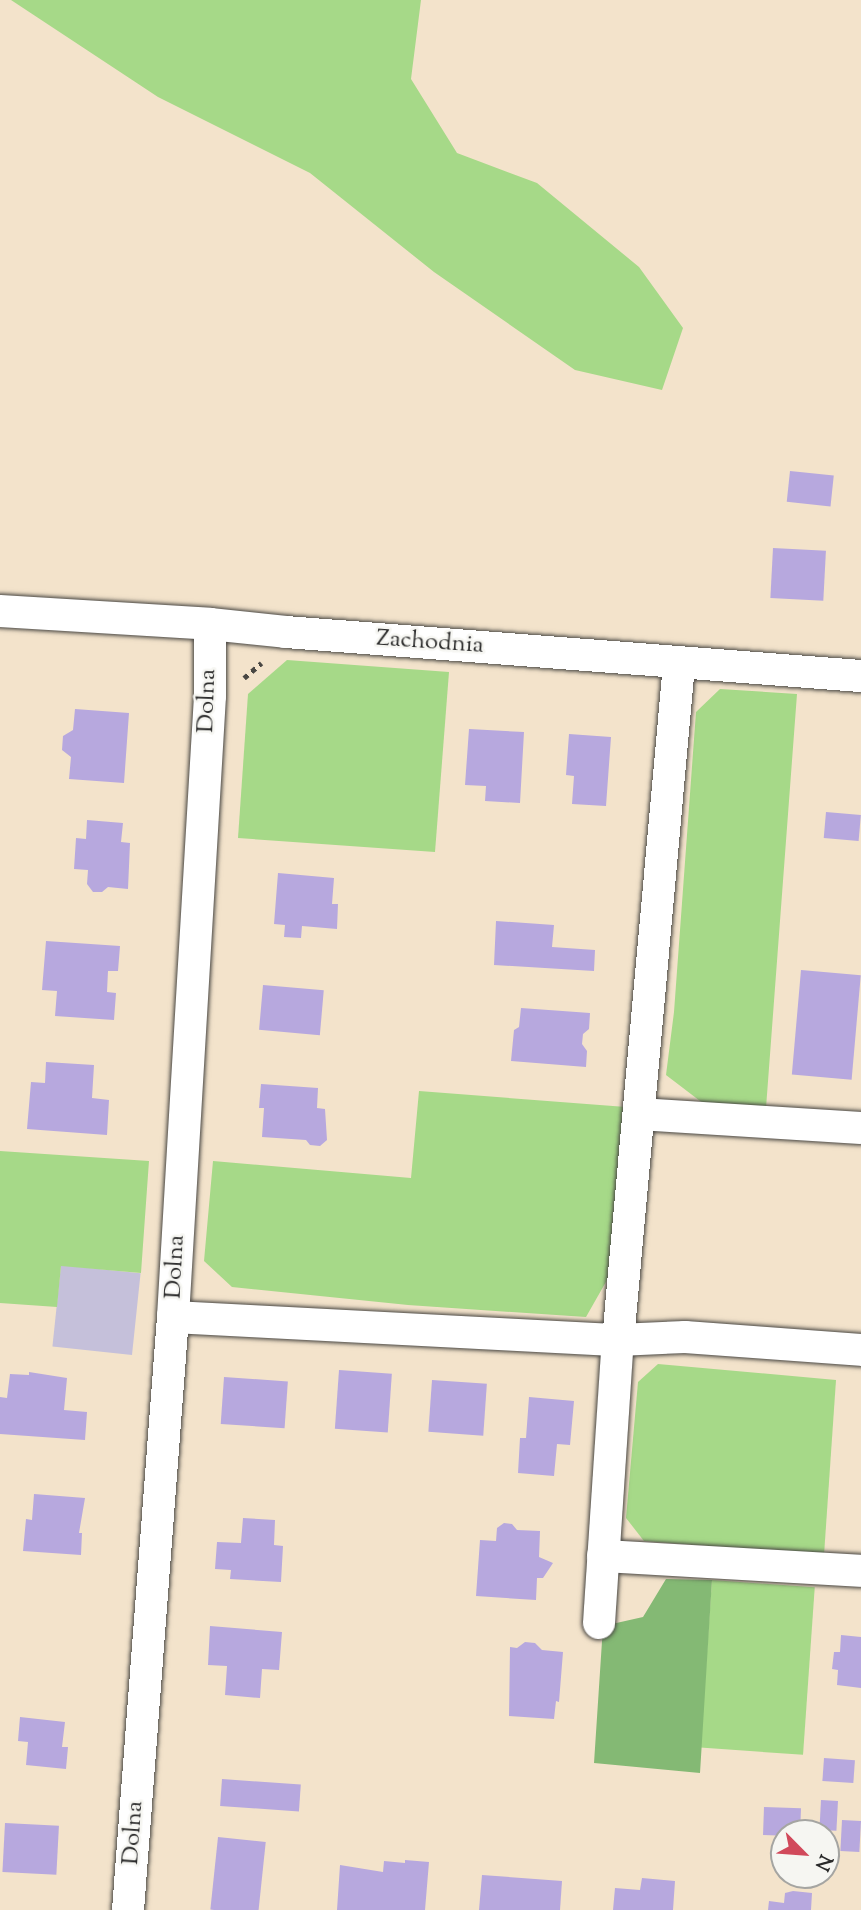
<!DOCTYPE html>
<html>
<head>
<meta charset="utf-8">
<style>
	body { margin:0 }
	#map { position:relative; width:861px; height:1910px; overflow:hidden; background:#f3e3cb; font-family:"Sorts Mill Goudy",serif }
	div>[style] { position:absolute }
	.industrial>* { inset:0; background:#c5c0da; transform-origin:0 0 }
	.green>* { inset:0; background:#a6d988; transform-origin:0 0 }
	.forest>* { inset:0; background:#84b974 }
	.building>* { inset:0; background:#b7a8de; transform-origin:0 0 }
	.path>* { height:4.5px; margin-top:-2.25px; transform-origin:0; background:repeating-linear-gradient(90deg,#494743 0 5px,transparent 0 10px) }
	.roads { filter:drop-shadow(0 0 2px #494743) drop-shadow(0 0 2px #494743) }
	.minor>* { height:32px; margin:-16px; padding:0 16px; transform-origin:16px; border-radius:16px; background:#fff }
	span { translate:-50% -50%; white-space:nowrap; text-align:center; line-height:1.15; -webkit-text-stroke:5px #f6f6f2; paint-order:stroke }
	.street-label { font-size:24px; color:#2b2b2b }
	.north { position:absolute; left:770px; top:1819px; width:70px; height:70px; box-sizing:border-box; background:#f6f6f2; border:2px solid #a5a5a2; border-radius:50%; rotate:115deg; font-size:19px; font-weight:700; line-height:28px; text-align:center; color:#2b2b2b }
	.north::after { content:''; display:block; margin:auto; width:24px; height:32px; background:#d1495b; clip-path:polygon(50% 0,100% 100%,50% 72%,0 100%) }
</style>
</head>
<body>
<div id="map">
	<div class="industrial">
		<i style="left:61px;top:1265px;width:80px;height:82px;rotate:6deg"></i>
	</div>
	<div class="green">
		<i style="clip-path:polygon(11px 0,421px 0,411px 79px,457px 153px,537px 183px,639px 267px,683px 328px,662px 390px,575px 370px,434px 272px,310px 173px,158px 97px)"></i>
		<i style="clip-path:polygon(287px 660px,449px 672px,435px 852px,238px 838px,248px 694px)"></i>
		<i style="clip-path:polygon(720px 689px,797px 694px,766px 1108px,704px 1104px,666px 1075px,674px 1012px,696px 712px)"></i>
		<i style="clip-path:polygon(419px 1091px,626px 1107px,611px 1273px,586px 1317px,408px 1305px,232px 1287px,204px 1261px,213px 1161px,411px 1178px)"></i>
		<i style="clip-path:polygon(0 1151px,149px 1161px,141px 1273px,61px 1266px,57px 1307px,0 1303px)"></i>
		<i style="clip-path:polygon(658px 1364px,836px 1380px,824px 1555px,644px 1541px,626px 1518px,638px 1382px)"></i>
		<i style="left:712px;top:1580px;width:103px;height:168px;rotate:4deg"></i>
	</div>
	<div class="forest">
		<i style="clip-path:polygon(666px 1579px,712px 1580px,700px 1773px,594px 1763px,603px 1626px,643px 1617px)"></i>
	</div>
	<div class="building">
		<i style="left:790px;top:471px;width:44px;height:31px;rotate:6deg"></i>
		<i style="left:773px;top:548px;width:53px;height:50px;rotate:3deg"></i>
		<i style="clip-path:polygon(75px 709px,129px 713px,124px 783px,69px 779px,71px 757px,62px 750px,63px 736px,73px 730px)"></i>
		<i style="clip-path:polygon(469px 729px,524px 732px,520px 803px,485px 801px,486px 786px,465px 785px)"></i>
		<i style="clip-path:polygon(569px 734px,611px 737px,606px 806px,572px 804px,574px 776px,566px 775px)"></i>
		<i style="left:826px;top:812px;width:35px;height:26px;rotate:5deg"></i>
		<i style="clip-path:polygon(87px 820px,123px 823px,121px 842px,130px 843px,128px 889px,108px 887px,102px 892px,93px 892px,87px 884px,88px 870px,74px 869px,76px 838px,86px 839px)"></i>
		<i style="clip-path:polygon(278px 873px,334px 878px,332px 904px,338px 904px,337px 929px,302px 926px,301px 938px,284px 937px,285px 925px,274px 924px)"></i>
		<i style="clip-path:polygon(496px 921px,554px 925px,552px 947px,595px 950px,594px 971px,494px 965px)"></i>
		<i style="clip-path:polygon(46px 941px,120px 946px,118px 971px,108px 971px,107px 992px,116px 993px,114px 1020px,55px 1016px,57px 991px,42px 990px)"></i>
		<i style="left:801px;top:970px;width:60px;height:105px;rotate:5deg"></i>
		<i style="left:263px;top:985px;width:61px;height:45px;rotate:5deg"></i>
		<i style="clip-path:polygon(521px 1008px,590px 1013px,589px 1029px,583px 1034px,582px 1044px,587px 1051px,586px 1067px,511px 1061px,514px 1030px,519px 1027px)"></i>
		<i style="clip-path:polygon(46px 1062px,94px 1065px,92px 1098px,109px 1100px,107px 1135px,27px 1129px,31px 1082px,45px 1083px)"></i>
		<i style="clip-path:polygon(261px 1084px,318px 1088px,317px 1108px,325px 1109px,327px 1140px,320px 1146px,310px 1145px,306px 1140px,262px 1137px,264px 1108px,259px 1108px)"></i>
		<i style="left:339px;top:1370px;width:53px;height:59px;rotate:4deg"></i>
		<i style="clip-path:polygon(29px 1372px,67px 1378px,64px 1410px,87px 1412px,85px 1440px,0 1434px,0 1397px,7px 1398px,10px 1374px,29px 1375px)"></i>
		<i style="left:224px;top:1377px;width:64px;height:47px;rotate:4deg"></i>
		<i style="left:432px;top:1380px;width:55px;height:52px;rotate:4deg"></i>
		<i style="clip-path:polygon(529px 1397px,574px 1401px,570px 1445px,557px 1444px,554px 1476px,518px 1473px,520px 1438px,526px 1438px)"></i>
		<i style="clip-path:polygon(34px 1494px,85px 1498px,79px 1533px,82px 1533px,81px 1555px,23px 1551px,26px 1519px,32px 1520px)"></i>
		<i style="clip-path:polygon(243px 1518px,275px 1520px,274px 1545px,283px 1546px,281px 1582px,230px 1579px,231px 1570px,215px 1569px,217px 1542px,241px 1543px)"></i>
		<i style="clip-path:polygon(504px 1523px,512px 1524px,517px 1530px,540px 1531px,539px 1557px,553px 1563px,543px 1578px,537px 1578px,536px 1600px,476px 1596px,480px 1540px,496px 1541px,497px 1528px)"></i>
		<i style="clip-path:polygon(210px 1626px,282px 1632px,279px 1670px,262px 1669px,260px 1698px,225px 1695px,227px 1666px,208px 1665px)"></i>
		<i style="clip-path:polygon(841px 1635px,861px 1637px,861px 1688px,837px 1685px,838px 1670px,832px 1669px,834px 1652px,840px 1652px)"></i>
		<i style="clip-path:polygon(525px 1642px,535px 1643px,542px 1650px,563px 1652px,559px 1702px,556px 1701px,554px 1719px,509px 1716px,510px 1647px,517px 1648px)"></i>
		<i style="clip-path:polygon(20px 1717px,65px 1722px,62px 1747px,68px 1747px,66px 1769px,26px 1765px,28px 1742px,18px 1741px)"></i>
		<i style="left:824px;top:1758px;width:31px;height:23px;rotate:4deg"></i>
		<i style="left:222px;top:1779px;width:79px;height:27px;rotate:4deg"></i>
		<i style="left:821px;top:1800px;width:17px;height:30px;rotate:3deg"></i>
		<i style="left:764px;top:1807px;width:37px;height:28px;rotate:2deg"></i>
		<i style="left:842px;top:1820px;width:19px;height:31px;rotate:3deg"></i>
		<i style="left:5px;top:1823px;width:54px;height:49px;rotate:3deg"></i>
		<i style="left:218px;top:1837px;width:48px;height:73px;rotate:6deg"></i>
		<i style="clip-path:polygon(405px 1860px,429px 1862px,425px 1910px,337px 1910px,340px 1865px,383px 1872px,384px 1861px,405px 1863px)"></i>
		<i style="clip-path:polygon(482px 1875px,562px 1881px,560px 1910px,479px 1910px)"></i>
		<i style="clip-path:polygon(642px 1878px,675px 1881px,673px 1910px,613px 1910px,615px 1888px,640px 1890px)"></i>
		<i style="clip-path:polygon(793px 1891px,812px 1893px,811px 1910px,768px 1910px,769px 1901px,784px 1903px,785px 1893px)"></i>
	</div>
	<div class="path">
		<i style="left:244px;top:678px;width:23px;rotate:-41deg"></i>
	</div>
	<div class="roads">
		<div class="minor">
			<i style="left:0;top:611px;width:210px;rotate:3.5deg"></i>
			<i style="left:210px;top:624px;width:76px;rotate:6deg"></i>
			<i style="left:286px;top:632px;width:577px;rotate:4.38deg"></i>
			<i style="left:639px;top:1114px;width:222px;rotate:3.6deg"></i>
			<i style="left:173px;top:1317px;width:446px;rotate:3deg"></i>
			<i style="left:618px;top:1340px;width:67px;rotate:-2.6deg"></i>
			<i style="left:685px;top:1337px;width:176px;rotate:4.2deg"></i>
			<i style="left:603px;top:1556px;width:258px;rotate:3.3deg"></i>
			<i style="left:599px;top:1623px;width:284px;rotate:-86.2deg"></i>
			<i style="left:618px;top:1340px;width:679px;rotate:-84.84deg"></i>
			<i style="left:128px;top:1910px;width:595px;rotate:-85.66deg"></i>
			<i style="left:173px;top:1317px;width:622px;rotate:-86.59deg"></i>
			<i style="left:210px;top:696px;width:72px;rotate:-90deg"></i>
		</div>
	</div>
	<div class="street-label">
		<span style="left:430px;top:643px;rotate:4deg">Zachodnia</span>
		<span style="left:208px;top:701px;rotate:-88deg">Dolna</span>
		<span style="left:176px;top:1267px;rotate:-87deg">Dolna</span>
		<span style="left:134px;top:1833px;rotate:-86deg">Dolna</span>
	</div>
	<div class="north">N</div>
</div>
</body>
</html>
